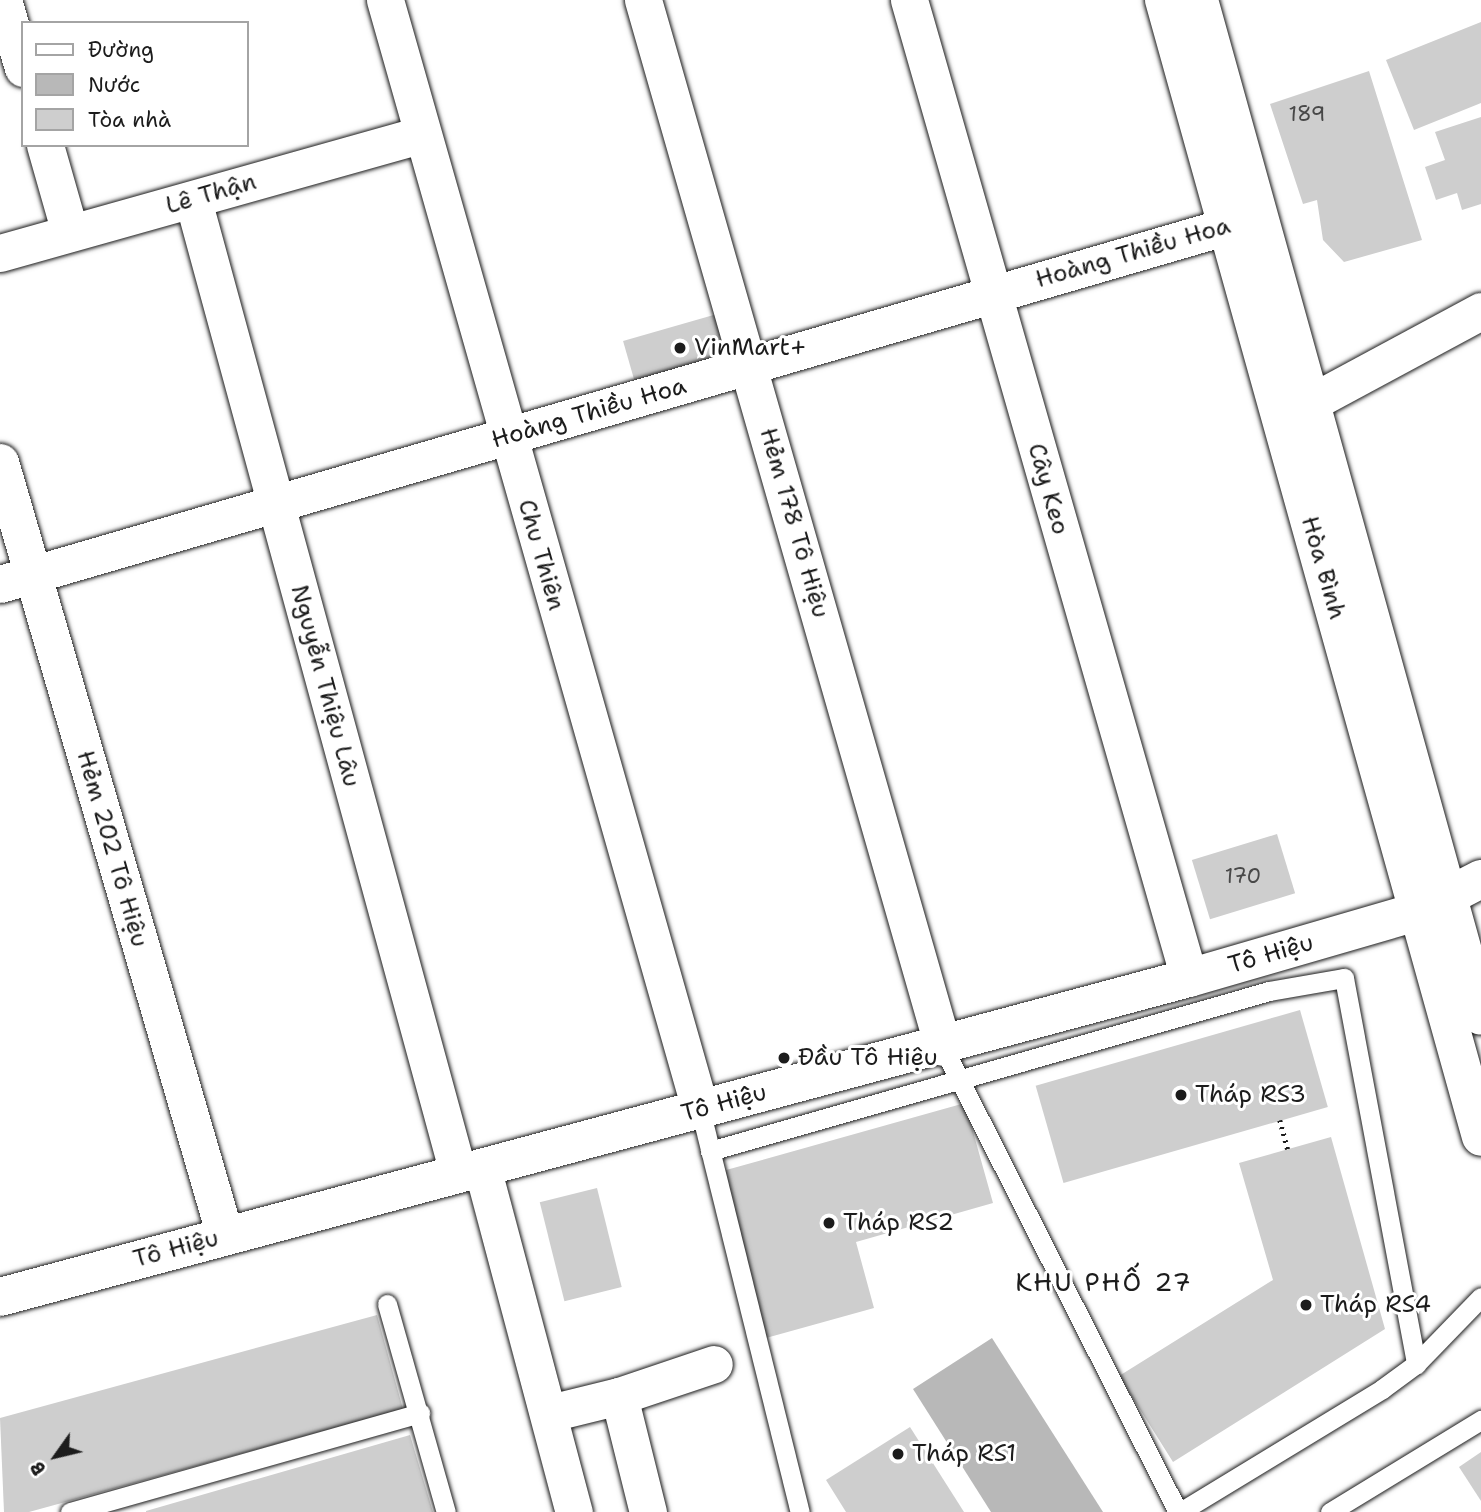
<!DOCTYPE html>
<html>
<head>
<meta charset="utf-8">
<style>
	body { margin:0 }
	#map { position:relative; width:1481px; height:1512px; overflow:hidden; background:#fff; font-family:"Shantell Sans",sans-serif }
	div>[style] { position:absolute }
	.water>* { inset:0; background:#b8b8b8 }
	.building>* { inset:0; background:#cecece; transform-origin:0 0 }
	.path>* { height:4.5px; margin-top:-2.25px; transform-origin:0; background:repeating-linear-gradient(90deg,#1c1c1c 0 2px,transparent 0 7px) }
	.roads { filter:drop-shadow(0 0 2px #1c1c1c) drop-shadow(0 0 2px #1c1c1c) }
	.service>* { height:19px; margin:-9.5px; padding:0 9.5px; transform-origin:9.5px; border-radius:9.5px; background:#fff }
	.minor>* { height:37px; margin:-18.5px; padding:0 18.5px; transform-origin:18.5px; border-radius:18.5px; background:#fff }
	.tertiary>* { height:38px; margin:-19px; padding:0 19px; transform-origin:19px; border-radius:19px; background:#fff }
	.secondary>* { height:38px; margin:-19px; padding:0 19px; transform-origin:19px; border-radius:19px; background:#fff }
	.dots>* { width:19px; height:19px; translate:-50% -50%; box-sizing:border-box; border:4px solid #fff; border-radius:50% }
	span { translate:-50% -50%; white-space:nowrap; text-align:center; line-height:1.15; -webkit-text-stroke:6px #fff; paint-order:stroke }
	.number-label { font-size:21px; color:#484848 }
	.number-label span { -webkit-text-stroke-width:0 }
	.street-label { font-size:24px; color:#1c1c1c }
	.poi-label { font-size:24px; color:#1c1c1c }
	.left { translate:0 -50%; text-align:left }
	.neighbourhood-label { font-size:26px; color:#1c1c1c; letter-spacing:2px }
	.legend { position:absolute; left:21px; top:21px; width:228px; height:126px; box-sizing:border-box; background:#fff; border:2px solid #a4a4a4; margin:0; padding:9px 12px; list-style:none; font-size:21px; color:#1c1c1c }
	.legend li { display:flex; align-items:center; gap:14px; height:35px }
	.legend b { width:35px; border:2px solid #a4a4a4 }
	.north { position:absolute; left:21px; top:1421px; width:70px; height:70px; -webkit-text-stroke:5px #fff; paint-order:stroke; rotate:236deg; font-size:19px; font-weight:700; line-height:28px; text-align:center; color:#1c1c1c }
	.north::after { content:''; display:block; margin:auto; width:24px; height:32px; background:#1c1c1c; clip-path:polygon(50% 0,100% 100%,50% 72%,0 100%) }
</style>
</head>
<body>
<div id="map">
	<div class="water">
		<i style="clip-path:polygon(992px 1338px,1103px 1512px,991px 1512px,913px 1389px)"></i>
	</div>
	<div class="building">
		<i style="clip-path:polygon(1481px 22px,1481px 103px,1414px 130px,1386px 60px)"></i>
		<i style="clip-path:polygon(1369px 71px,1422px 240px,1344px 262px,1323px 240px,1317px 200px,1303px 204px,1270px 104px)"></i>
		<i style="clip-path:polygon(1481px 117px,1481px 204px,1462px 210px,1457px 193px,1436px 200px,1425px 167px,1445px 160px,1435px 132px)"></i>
		<i style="left:724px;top:312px;width:46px;height:105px;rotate:74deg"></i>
		<i style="left:1277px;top:834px;width:62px;height:89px;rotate:73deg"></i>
		<i style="left:1300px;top:1010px;width:101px;height:275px;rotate:74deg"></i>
		<i style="clip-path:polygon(965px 1103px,993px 1203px,856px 1242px,874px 1308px,766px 1338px,719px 1172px)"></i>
		<i style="clip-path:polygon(1331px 1137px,1385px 1329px,1173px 1462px,1119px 1376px,1273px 1280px,1239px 1163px)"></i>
		<i style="left:597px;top:1188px;width:102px;height:59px;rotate:76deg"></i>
		<i style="clip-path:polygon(377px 1315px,403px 1409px,29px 1512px,4px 1512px,0 1418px)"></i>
		<i style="clip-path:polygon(910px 1427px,964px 1512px,846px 1512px,826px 1480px)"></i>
		<i style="clip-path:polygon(410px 1435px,433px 1512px,146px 1512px,146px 1511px)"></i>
		<i style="clip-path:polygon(1481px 1452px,1481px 1501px,1459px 1467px)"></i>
	</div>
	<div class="path">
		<i style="left:1280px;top:1120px;width:30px;rotate:75deg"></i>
	</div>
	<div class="roads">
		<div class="service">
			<i style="left:943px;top:1047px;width:521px;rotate:63.19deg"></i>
			<i style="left:700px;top:1109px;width:415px;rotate:76.1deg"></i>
			<i style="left:710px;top:1151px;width:581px;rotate:-15.97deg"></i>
			<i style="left:1269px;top:991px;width:76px;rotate:-9.8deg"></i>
			<i style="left:1344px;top:978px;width:393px;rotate:79.4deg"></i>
			<i style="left:387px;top:1304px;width:216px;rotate:74.2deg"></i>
			<i style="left:70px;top:1512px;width:364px;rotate:-15.8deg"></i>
			<i style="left:1180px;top:1512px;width:237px;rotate:-31.3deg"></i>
			<i style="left:1382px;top:1389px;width:42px;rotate:-36.3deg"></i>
			<i style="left:1416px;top:1364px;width:93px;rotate:-45.9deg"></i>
			<i style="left:1330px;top:1512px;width:177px;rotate:-31.4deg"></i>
		</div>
		<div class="minor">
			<i style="left:3px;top:0;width:71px;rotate:73.6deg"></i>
			<i style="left:385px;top:0;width:1153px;rotate:74.14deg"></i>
			<i style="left:643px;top:0;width:1089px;rotate:74.01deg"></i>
			<i style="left:909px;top:0;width:1017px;rotate:74.02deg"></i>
			<i style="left:45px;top:145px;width:91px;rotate:74.1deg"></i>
			<i style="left:193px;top:200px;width:1008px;rotate:74.76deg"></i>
			<i style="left:0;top:253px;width:438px;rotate:-15.7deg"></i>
			<i style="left:1310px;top:403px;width:194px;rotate:-28.3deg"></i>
			<i style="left:0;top:462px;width:806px;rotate:73.79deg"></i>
			<i style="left:0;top:584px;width:1307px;rotate:-16.26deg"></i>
			<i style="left:482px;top:1167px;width:357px;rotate:75.1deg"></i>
			<i style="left:619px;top:1396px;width:100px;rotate:-18.6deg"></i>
			<i style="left:550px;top:1413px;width:71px;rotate:-13.8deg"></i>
			<i style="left:619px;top:1396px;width:120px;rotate:76deg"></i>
		</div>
		<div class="tertiary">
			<i style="left:0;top:1297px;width:1231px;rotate:-15.02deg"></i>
			<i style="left:1189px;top:978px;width:240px;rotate:-16.2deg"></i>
			<i style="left:1419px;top:911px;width:70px;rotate:-27.3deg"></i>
		</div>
		<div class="secondary">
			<i style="left:1164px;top:0;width:1180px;rotate:74.42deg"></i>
			<i style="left:1199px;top:0;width:1054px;rotate:74.49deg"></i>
		</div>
	</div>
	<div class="dots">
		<i style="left:680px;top:348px;background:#1c1c1c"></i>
		<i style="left:784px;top:1058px;background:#1c1c1c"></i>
		<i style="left:1181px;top:1095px;background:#1c1c1c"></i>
		<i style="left:829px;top:1223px;background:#1c1c1c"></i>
		<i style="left:1306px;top:1305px;background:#1c1c1c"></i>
		<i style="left:898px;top:1454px;background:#1c1c1c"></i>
	</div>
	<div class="number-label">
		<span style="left:1307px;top:114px">189</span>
		<span style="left:1243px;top:876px">170</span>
	</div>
	<div class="street-label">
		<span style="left:211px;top:194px;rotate:-16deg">Lê Thận</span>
		<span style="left:1133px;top:253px;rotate:-16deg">Hoàng Thiều Hoa</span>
		<span style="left:589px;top:413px;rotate:-16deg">Hoàng Thiều Hoa</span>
		<span style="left:1048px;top:489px;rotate:74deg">Cây Keo</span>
		<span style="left:794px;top:523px;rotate:74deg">Hẻm 178 Tô Hiệu</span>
		<span style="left:541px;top:555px;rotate:74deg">Chu Thiên</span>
		<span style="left:1323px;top:568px;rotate:74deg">Hòa Bình</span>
		<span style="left:325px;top:686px;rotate:75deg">Nguyễn Thiệu Lâu</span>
		<span style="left:112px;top:849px;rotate:74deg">Hẻm 202 Tô Hiệu</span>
		<span style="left:1271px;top:954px;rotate:-16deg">Tô Hiệu</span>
		<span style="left:724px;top:1103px;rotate:-15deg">Tô Hiệu</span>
		<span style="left:176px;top:1249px;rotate:-15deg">Tô Hiệu</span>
	</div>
	<div class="poi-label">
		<span class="left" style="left:694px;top:348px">VinMart+</span>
		<span class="left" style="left:798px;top:1058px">Đầu Tô Hiệu</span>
		<span class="left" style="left:1195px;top:1095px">Tháp RS3</span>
		<span class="left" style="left:843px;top:1223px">Tháp RS2</span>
		<span class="left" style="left:1320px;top:1305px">Tháp RS4</span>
		<span class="left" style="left:912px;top:1454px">Tháp RS1</span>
	</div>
	<div class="neighbourhood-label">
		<span style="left:1104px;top:1282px">KHU PHỐ 27</span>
	</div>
	<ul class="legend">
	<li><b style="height:9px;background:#fff"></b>Đường</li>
	<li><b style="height:19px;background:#b8b8b8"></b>Nước</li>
	<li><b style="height:19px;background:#cecece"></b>Tòa nhà</li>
	</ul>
	<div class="north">B</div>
</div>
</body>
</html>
